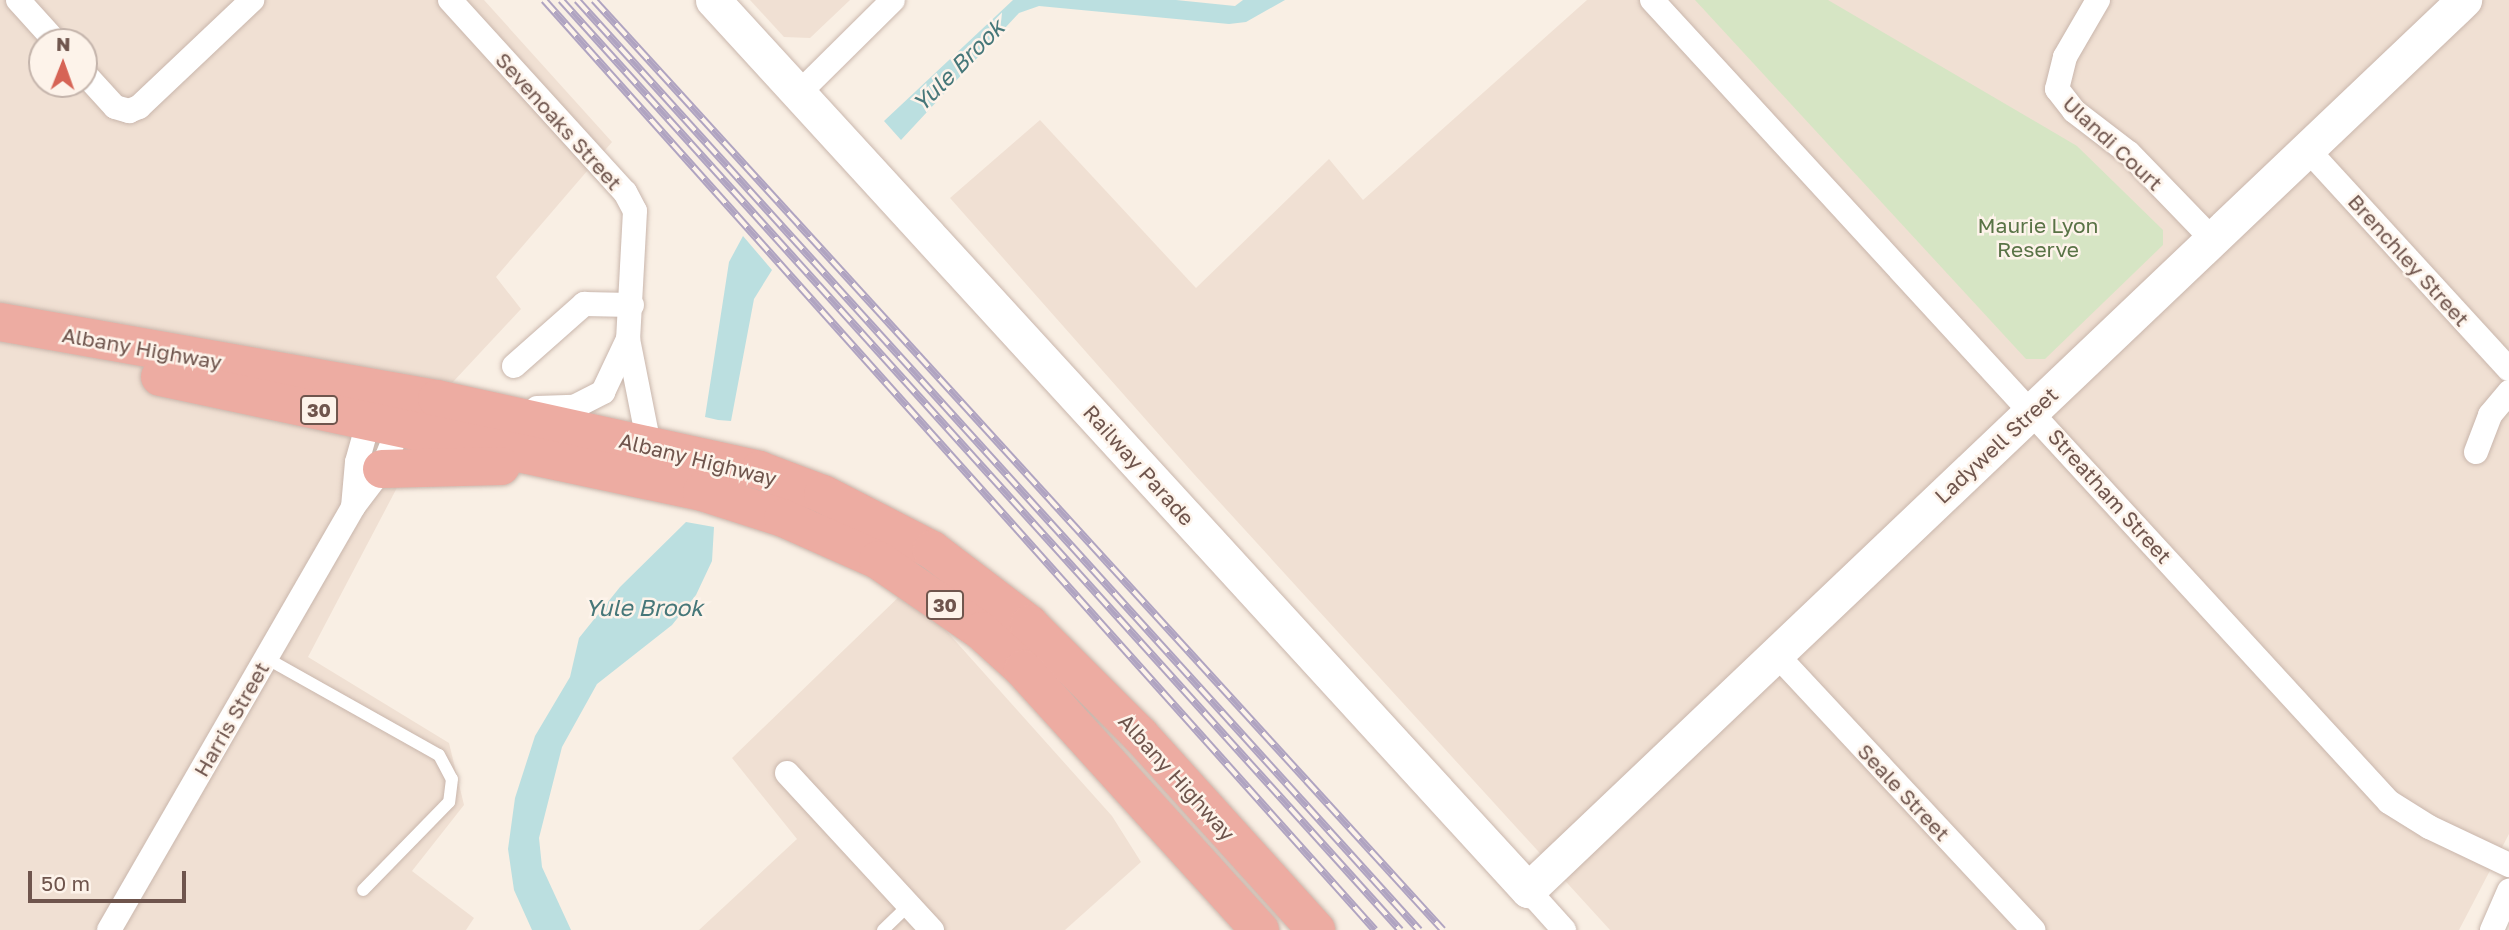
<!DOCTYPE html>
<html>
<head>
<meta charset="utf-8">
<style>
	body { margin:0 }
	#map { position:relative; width:2509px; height:930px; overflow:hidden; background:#f9efe4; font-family:"Golos Text",sans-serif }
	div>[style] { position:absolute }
	.residential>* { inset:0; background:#f0e0d3 }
	.green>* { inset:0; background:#d6e5c4 }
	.water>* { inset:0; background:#bbdfe0 }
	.roads { filter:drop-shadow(0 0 2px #c9b6ac) drop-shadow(0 0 2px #c9b6ac) }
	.lane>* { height:12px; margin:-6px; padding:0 6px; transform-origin:6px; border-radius:6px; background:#fff }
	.street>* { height:24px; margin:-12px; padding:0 12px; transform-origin:12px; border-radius:12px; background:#fff }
	.secondary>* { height:35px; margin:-17.5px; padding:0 17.5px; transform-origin:17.5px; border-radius:17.5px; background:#fff }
	.highway>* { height:38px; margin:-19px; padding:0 19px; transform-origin:19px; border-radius:19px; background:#edaca2 }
	.rail>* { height:8px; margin-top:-4px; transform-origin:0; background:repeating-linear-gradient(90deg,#fdf3ea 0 16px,#b0a4c1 0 32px); box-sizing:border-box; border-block:2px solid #b0a4c1 }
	span { translate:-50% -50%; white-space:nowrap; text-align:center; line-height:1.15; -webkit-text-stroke:5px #fdf3ea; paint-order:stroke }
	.shield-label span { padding:2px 5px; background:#fdf3ea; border:2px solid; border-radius:5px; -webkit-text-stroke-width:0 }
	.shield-label { font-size:19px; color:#6f554d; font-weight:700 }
	.street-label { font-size:21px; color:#6f554d }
	.park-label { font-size:21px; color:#597346 }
	.water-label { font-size:23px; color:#467779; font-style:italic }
	.north { position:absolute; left:28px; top:28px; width:70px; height:70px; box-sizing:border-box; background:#fdf3ea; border:2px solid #c4b4ab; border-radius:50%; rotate:1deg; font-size:19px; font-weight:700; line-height:28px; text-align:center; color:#6f554d }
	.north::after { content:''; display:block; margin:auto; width:24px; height:32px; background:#d66456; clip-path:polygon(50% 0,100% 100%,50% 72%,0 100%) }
	.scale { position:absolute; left:28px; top:871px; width:158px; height:32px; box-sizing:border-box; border:4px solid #6f554d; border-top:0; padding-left:9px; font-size:21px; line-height:24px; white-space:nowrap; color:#6f554d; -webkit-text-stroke:5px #fdf3ea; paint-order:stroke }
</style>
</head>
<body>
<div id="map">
	<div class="residential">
		<i style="clip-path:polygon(evenodd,0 0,484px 0,612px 142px,496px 277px,521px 309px,452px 383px,308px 657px,449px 743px,464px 805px,412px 871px,474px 918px,466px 930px,0 930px,0 0,42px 42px,84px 42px,84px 84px,42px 84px,42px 42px)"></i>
		<i style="clip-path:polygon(750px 0,850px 0,810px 38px,784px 37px)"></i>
		<i style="clip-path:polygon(1587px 0,2509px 0,2509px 834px,2459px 930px,1610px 930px,1193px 473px,950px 198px,1040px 120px,1196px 288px,1329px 159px,1363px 200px)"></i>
		<i style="clip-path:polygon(908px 588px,1112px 816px,1141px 862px,1065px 930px,699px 930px,797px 839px,732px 758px)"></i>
	</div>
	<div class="green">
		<i style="clip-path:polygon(1695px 0,1828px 0,2077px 146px,2163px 230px,2163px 245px,2045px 359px,2026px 359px)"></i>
	</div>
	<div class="water">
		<i style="clip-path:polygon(1013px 0,1176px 0,1235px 6px,1243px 0,1285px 0,1246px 22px,1229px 24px,1039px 6px,1019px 13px,901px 140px,884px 121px)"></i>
		<i style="clip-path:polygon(743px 236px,772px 270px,754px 299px,731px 421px,718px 420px,705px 417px,729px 262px)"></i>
		<i style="clip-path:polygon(686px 522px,714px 527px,712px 561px,696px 595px,672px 625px,597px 684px,562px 747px,539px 838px,542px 867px,571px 930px,532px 930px,514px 890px,508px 849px,515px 798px,535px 736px,570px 677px,579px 638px,620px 587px)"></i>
	</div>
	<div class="roads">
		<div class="lane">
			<i style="left:266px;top:658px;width:198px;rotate:29.3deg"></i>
			<i style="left:439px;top:755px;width:27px;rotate:62deg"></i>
			<i style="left:452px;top:779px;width:23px;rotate:97deg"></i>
			<i style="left:449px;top:802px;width:123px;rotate:134.3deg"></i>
			<i style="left:883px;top:930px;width:36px;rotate:-44deg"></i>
		</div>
		<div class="street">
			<i style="left:18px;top:0;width:57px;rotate:47.9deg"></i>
			<i style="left:450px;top:0;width:260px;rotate:47.7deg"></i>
			<i style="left:625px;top:192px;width:21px;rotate:62deg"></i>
			<i style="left:635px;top:211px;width:128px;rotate:93.1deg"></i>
			<i style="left:628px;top:339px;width:108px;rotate:78.8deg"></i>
			<i style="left:1652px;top:0;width:1089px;rotate:47.42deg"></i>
			<i style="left:2389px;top:802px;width:47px;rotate:32deg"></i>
			<i style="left:2429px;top:827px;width:89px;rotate:25.4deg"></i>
			<i style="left:2098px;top:0;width:66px;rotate:120.1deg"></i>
			<i style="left:2065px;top:57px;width:33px;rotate:104deg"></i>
			<i style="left:2057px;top:89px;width:28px;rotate:52deg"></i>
			<i style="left:2074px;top:111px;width:69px;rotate:37.4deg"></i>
			<i style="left:2129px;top:153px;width:118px;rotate:46deg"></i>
			<i style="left:84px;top:73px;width:46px;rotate:47.6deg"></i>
			<i style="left:115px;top:107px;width:15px;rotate:16deg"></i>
			<i style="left:129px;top:111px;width:11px;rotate:-22deg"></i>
			<i style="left:139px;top:107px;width:156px;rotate:-43.4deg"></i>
			<i style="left:799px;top:93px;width:132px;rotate:-44.7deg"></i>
			<i style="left:2308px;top:150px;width:297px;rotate:47.5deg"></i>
			<i style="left:514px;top:366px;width:94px;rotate:-41.5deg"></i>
			<i style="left:584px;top:304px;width:48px;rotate:1.2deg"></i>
			<i style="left:537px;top:408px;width:37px;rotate:-2deg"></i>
			<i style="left:574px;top:407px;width:33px;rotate:-27deg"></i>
			<i style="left:603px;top:392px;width:59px;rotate:-64.7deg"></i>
			<i style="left:2476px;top:452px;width:40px;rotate:-69deg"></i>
			<i style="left:2490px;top:415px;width:30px;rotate:-50deg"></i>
			<i style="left:353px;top:507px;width:45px;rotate:-84.9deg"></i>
			<i style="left:357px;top:462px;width:55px;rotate:-74.2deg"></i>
			<i style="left:1775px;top:653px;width:379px;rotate:47deg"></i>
			<i style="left:787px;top:773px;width:214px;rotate:47.3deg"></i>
			<i style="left:1528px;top:890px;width:54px;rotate:48deg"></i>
			<i style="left:109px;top:930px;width:488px;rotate:-60deg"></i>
			<i style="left:353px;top:507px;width:48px;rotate:-52.7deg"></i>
			<i style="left:382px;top:469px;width:58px;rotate:-67.8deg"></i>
			<i style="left:2492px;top:930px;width:43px;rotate:-66.4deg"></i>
		</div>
		<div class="secondary">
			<i style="left:713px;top:0;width:1207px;rotate:47.52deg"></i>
			<i style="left:1528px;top:890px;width:1292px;rotate:-43.56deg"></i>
		</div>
		<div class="highway">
			<i style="left:0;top:322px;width:444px;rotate:10deg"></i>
			<i style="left:437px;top:399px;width:330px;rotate:12.4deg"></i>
			<i style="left:759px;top:470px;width:68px;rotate:20.6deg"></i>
			<i style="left:823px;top:494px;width:123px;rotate:27.2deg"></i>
			<i style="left:932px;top:550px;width:122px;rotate:37.3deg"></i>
			<i style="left:1029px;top:624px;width:157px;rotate:45deg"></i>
			<i style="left:1140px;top:735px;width:263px;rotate:47.9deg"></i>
			<i style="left:160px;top:377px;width:554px;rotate:11.98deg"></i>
			<i style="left:702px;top:492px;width:85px;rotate:17.8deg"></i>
			<i style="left:783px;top:518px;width:104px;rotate:23.9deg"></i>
			<i style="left:878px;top:560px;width:125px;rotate:34.6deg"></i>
			<i style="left:981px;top:631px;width:57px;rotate:42.1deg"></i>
			<i style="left:1023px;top:669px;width:353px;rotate:47.8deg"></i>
			<i style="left:382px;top:469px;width:119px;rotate:-1.4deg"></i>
		</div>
	</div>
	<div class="rail">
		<i style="left:544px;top:0;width:1247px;rotate:48.22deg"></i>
		<i style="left:561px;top:0;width:1253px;rotate:47.94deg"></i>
		<i style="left:577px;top:0;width:1255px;rotate:47.84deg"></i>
		<i style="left:594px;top:0;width:1259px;rotate:47.61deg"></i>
	</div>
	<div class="shield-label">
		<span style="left:319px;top:410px">30</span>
		<span style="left:945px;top:605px">30</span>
	</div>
	<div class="street-label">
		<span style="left:559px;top:121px;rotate:48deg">Sevenoaks Street</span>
		<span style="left:2113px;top:143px;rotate:43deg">Ulandi Court</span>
		<span style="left:2409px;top:260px;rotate:48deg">Brenchley Street</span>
		<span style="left:142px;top:348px;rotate:10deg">Albany Highway</span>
		<span style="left:1996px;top:445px;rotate:-43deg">Ladywell Street</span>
		<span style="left:698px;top:459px;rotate:14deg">Albany Highway</span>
		<span style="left:1139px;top:465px;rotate:48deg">Railway Parade</span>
		<span style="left:2110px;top:496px;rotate:48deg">Streatham Street</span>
		<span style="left:231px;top:719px;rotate:-60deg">Harris Street</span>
		<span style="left:1177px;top:777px;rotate:48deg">Albany Highway</span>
		<span style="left:1904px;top:792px;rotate:47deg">Seale Street</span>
	</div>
	<div class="park-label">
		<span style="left:2038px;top:237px">Maurie Lyon<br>Reserve</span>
	</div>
	<div class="water-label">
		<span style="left:958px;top:65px;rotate:-45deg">Yule Brook</span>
		<span style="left:644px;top:607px">Yule Brook</span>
	</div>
	<div class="north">N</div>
	<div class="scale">50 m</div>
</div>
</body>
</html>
